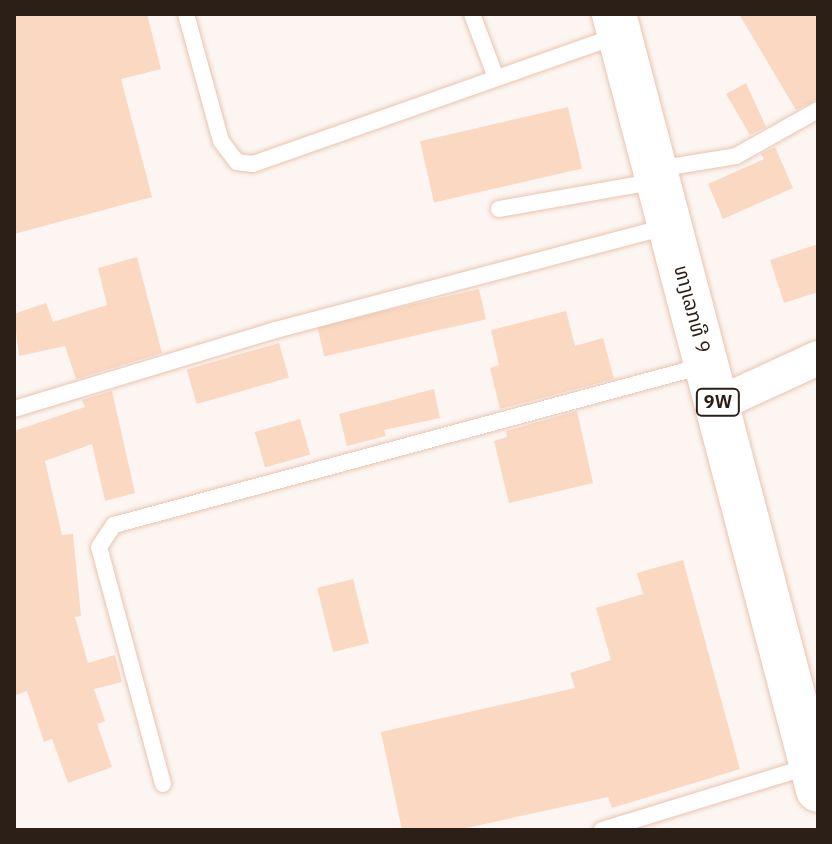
<!DOCTYPE html>
<html>
<head>
<meta charset="utf-8">
<style>
	body { margin:0 }
	#map { position:relative; width:832px; height:844px; overflow:hidden; background:#fcf5f1; font-family:"IBM Plex Sans","Noto Sans Lao",sans-serif }
	div>[style] { position:absolute }
	.building>* { inset:0; background:#fbd8c2; transform-origin:0 0 }
	.roads { filter:drop-shadow(0 0 2px #e8c4b1) drop-shadow(0 0 2px #e8c4b1) }
	.lane>* { height:16px; margin:-8px; padding:0 8px; transform-origin:8px; border-radius:8px; background:#fff }
	.street>* { height:34px; margin:-17px; padding:0 17px; transform-origin:17px; border-radius:17px; background:#fff }
	.primary>* { height:44px; margin:-22px; padding:0 22px; transform-origin:22px; border-radius:22px; background:#fff }
	span { translate:-50% -50%; white-space:nowrap; text-align:center; line-height:1.15; -webkit-text-stroke:7px #fff; paint-order:stroke }
	.shield-label span { padding:2px 6px; background:#fff; border:2px solid; border-radius:6px; -webkit-text-stroke-width:0 }
	.shield-label { font-size:18px; color:#2c1f18; font-weight:700 }
	.street-label { font-size:20px; color:#2c1f18 }
	.frame { position:absolute; inset:0; border:16px solid #2c1f18; pointer-events:none }
</style>
</head>
<body>
<div id="map">
	<div class="building">
		<i style="clip-path:polygon(14px 14px,147px 14px,161px 69px,121px 79px,152px 197px,14px 234px)"></i>
		<i style="clip-path:polygon(739px 14px,818px 14px,818px 99px,796px 110px)"></i>
		<i style="clip-path:polygon(746px 83px,766px 127px,750px 135px,726px 94px)"></i>
		<i style="left:568px;top:107px;width:63px;height:152px;rotate:77deg"></i>
		<i style="clip-path:polygon(775px 147px,793px 188px,723px 219px,708px 184px,764px 159px,761px 154px)"></i>
		<i style="clip-path:polygon(818px 244px,818px 292px,784px 303px,770px 260px)"></i>
		<i style="clip-path:polygon(137px 257px,162px 353px,76px 379px,65px 346px,19px 356px,14px 314px,46px 303px,53px 322px,107px 305px,98px 268px)"></i>
		<i style="left:479px;top:289px;width:31px;height:166px;rotate:77deg"></i>
		<i style="clip-path:polygon(566px 311px,575px 346px,603px 338px,614px 379px,500px 409px,490px 368px,499px 365px,491px 330px)"></i>
		<i style="left:279px;top:343px;width:36px;height:96px;rotate:74deg"></i>
		<i style="clip-path:polygon(434px 389px,440px 418px,384px 430px,386px 436px,347px 446px,339px 414px)"></i>
		<i style="clip-path:polygon(112px 391px,135px 493px,105px 501px,92px 444px,45px 461px,62px 535px,73px 534px,81px 616px,75px 617px,88px 663px,115px 655px,122px 682px,94px 689px,105px 721px,97px 724px,112px 767px,68px 783px,52px 739px,44px 742px,27px 691px,14px 696px,14px 431px,85px 407px,82px 400px)"></i>
		<i style="clip-path:polygon(577px 411px,593px 483px,509px 503px,494px 441px,507px 437px,506px 431px)"></i>
		<i style="left:300px;top:419px;width:37px;height:47px;rotate:74deg"></i>
		<i style="clip-path:polygon(683px 560px,740px 769px,612px 808px,608px 797px,457px 830px,402px 830px,381px 732px,575px 688px,570px 673px,611px 660px,596px 608px,643px 594px,637px 573px)"></i>
		<i style="left:353px;top:579px;width:66px;height:37px;rotate:76deg"></i>
	</div>
	<div class="roads">
		<div class="lane">
			<i style="left:186px;top:14px;width:132px;rotate:74.6deg"></i>
			<i style="left:221px;top:141px;width:26px;rotate:53deg"></i>
			<i style="left:237px;top:162px;width:16px;rotate:7deg"></i>
			<i style="left:253px;top:164px;width:388px;rotate:-19.4deg"></i>
			<i style="left:472px;top:14px;width:68px;rotate:69.4deg"></i>
			<i style="left:657px;top:169px;width:80px;rotate:-9.3deg"></i>
			<i style="left:736px;top:156px;width:94px;rotate:-29.3deg"></i>
			<i style="left:499px;top:209px;width:161px;rotate:-10deg"></i>
			<i style="left:14px;top:409px;width:270px;rotate:-16.8deg"></i>
			<i style="left:272px;top:331px;width:408px;rotate:-14.8deg"></i>
			<i style="left:163px;top:784px;width:245px;rotate:-105.1deg"></i>
			<i style="left:99px;top:547px;width:27px;rotate:-56deg"></i>
			<i style="left:114px;top:525px;width:610px;rotate:-15.11deg"></i>
			<i style="left:602px;top:830px;width:218px;rotate:-17.1deg"></i>
		</div>
		<div class="street">
			<i style="left:718px;top:404px;width:110px;rotate:-24.7deg"></i>
		</div>
		<div class="primary">
			<i style="left:614px;top:14px;width:802px;rotate:75.27deg"></i>
		</div>
	</div>
	<div class="shield-label">
		<span style="left:718px;top:402px">9W</span>
	</div>
	<div class="street-label">
		<span style="left:693px;top:309px;rotate:75deg">ທາງເລກທີ 9</span>
	</div>
	<div class="frame"></div>
</div>
</body>
</html>
